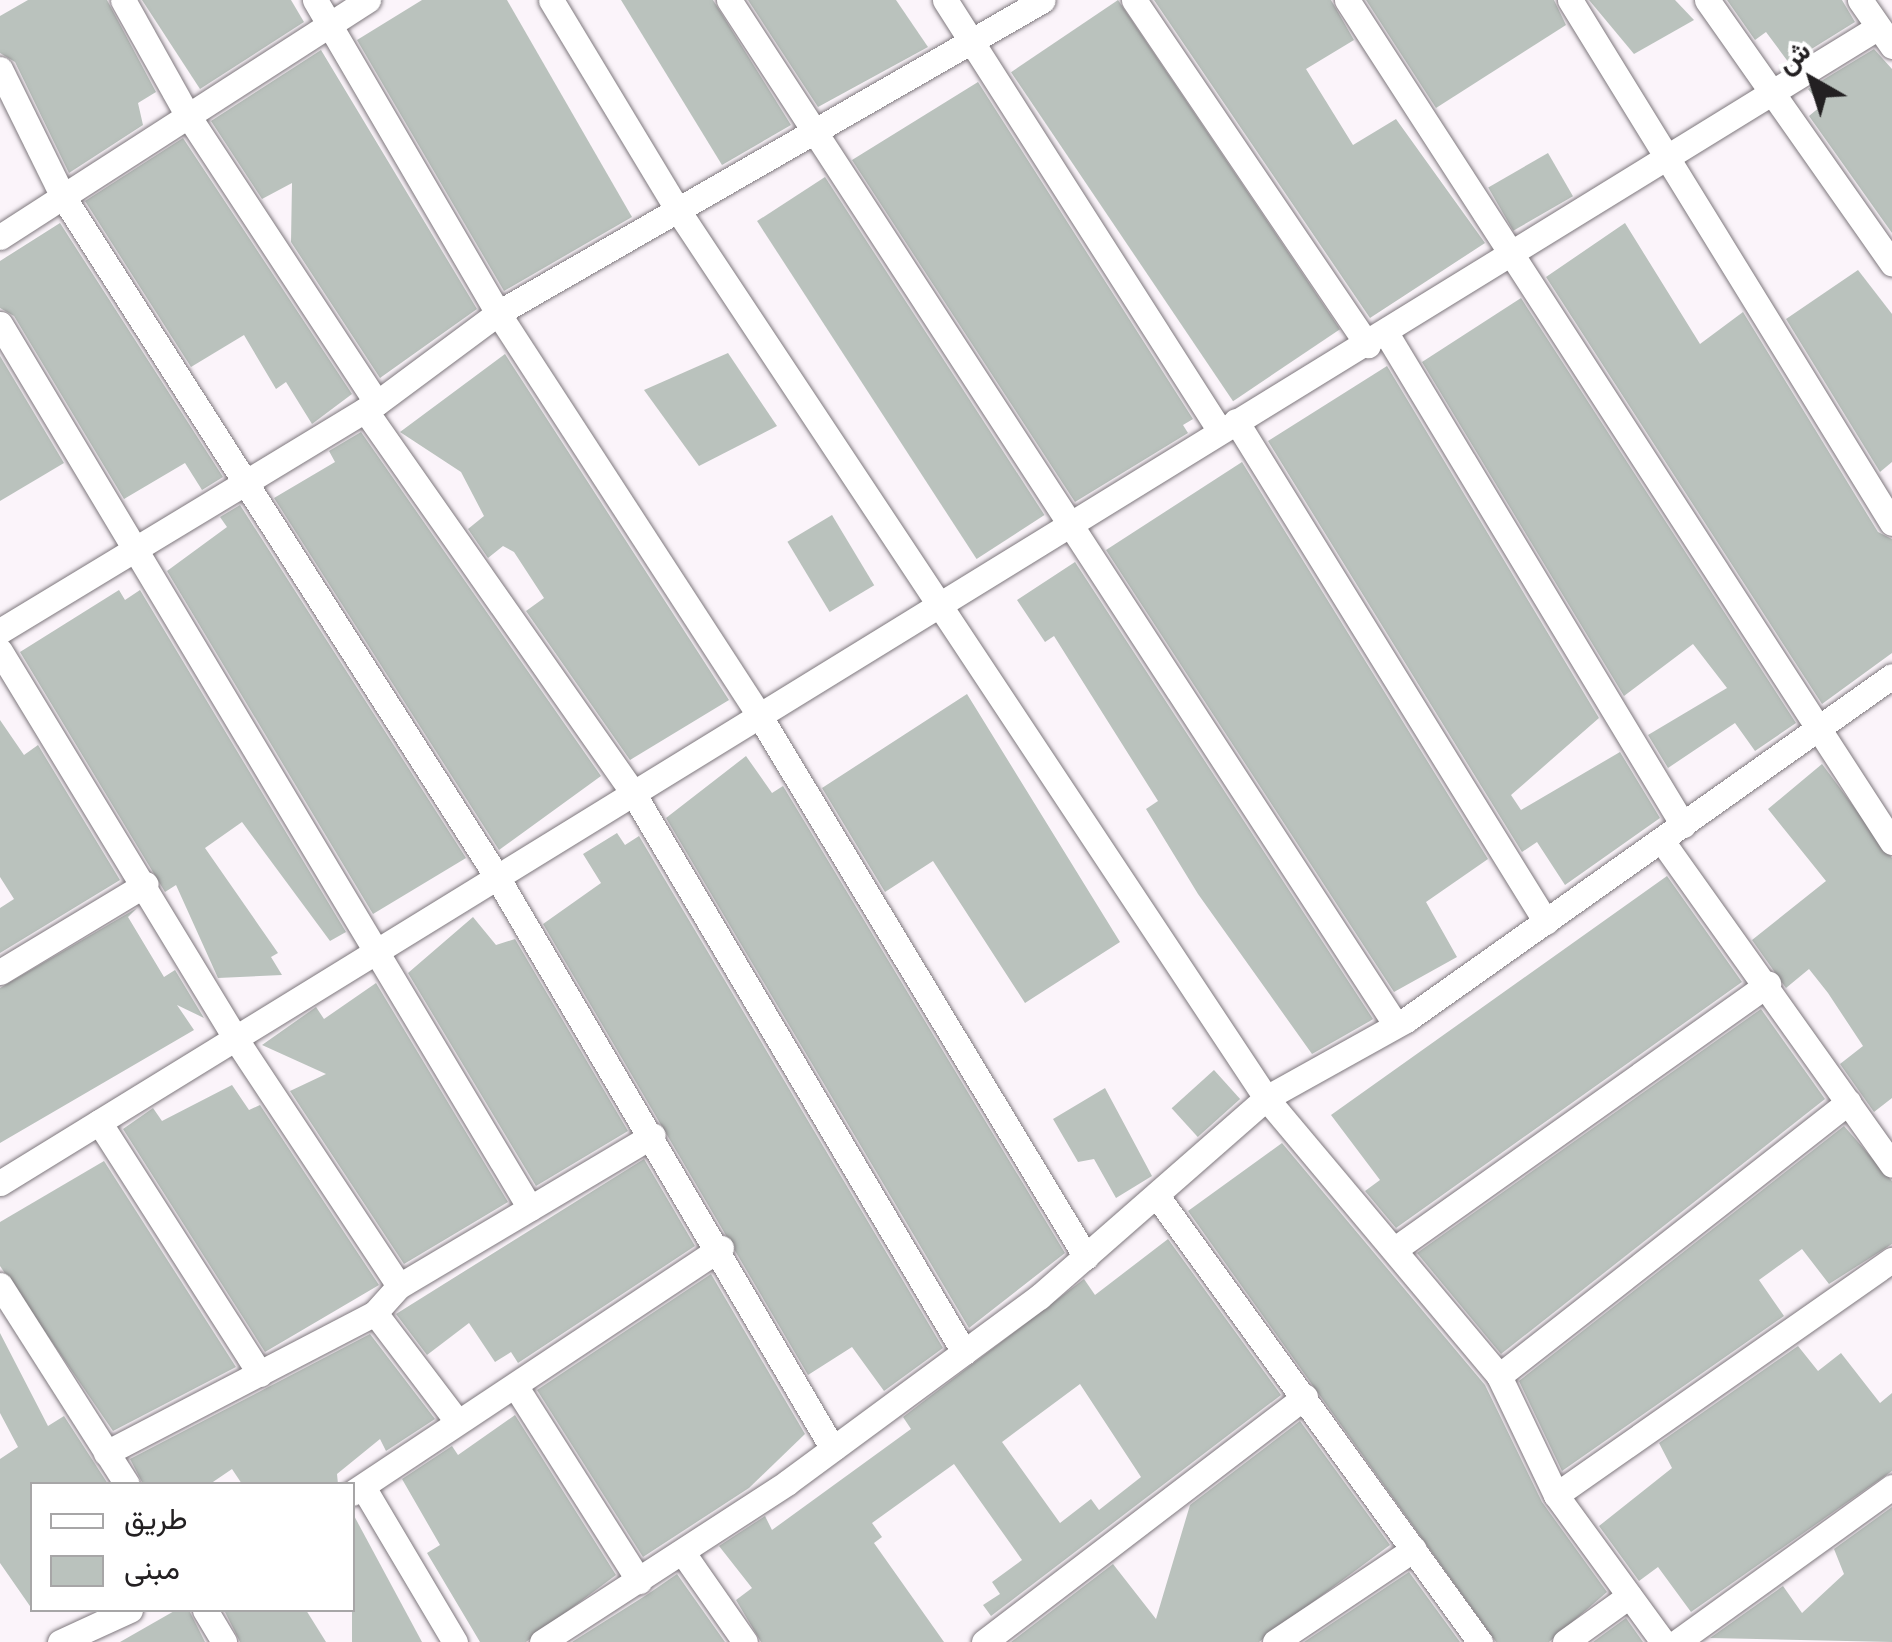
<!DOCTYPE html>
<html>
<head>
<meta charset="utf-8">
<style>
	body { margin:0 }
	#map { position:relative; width:1892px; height:1642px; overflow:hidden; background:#fbf4fa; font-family:Lora,Vazirmatn,serif }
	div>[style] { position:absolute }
	.building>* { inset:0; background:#bac2bd; transform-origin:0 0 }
	.roads { filter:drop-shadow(0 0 2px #7e787d) drop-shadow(0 0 2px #7e787d) }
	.street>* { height:25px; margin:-12.5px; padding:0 12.5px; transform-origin:12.5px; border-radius:12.5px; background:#fff }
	span { translate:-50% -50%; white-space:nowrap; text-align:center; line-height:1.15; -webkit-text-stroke:10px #fff; paint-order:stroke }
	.legend { position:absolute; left:30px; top:1482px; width:325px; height:130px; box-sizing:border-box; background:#fff; border:2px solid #a7a6a7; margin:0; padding:12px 18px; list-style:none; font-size:30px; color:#232022 }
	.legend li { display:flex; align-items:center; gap:20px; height:50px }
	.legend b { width:50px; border:2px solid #a7a6a7 }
	.north { position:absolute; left:1762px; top:30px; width:100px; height:100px; -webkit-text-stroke:8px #fff; paint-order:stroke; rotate:321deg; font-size:28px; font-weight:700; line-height:40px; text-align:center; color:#232022 }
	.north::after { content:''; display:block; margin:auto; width:35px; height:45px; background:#232022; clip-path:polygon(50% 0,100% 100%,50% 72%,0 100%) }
</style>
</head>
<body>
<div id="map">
	<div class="building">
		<i style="clip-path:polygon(28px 0,107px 0,156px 92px,138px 103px,143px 125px,69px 173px,15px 62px,0 53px,0 16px)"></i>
		<i style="clip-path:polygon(142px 0,291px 0,304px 22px,200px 89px)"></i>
		<i style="clip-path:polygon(422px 0,507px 0,632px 217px,504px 291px,357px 40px)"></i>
		<i style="clip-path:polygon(621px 0,713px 0,791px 125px,722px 165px)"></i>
		<i style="clip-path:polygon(748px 0,896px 0,928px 47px,818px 107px)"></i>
		<i style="left:1118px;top:0;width:397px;height:129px;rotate:56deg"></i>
		<i style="clip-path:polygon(1154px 0,1331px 0,1354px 40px,1306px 69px,1353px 145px,1396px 119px,1485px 243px,1370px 318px)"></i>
		<i style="clip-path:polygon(1366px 0,1554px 0,1566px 25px,1436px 108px)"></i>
		<i style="clip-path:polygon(1589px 0,1675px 0,1694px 20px,1634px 54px)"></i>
		<i style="clip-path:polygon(1727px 0,1842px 0,1855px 22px,1789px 63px,1766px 32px,1755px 40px)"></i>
		<i style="clip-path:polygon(1874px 49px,1892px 69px,1892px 233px,1809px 116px,1821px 106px,1808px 89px)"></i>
		<i style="clip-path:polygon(321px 50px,477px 309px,380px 378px,291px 242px,292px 183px,262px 199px,211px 121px)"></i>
		<i style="clip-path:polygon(978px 82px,1193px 419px,1183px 425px,1188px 433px,1075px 502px,852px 160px)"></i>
		<i style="clip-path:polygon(183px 138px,352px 394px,312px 424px,286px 382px,276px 389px,244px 335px,191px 367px,85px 201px)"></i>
		<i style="left:1548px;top:153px;width:50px;height:69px;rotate:60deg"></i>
		<i style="left:825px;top:177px;width:403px;height:81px;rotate:57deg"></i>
		<i style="clip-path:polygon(60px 223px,223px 477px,202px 490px,185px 463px,124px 499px,14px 316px,0 308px,0 261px)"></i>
		<i style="clip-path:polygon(1625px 223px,1700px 344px,1743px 312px,1878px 532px,1892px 539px,1892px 653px,1822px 704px,1546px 277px)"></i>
		<i style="clip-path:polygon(1858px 270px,1892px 314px,1892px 462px,1880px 472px,1786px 319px)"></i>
		<i style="clip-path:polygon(1521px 298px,1796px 723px,1755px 751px,1735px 723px,1668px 768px,1648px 735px,1727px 688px,1693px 644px,1624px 696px,1422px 362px)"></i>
		<i style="clip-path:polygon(728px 353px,777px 426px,699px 466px,644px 390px)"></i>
		<i style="clip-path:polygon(505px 354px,729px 700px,630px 760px,526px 611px,544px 598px,514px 552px,503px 546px,488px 558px,468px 529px,484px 516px,461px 472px,400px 432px)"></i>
		<i style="clip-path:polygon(0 356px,64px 463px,0 501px)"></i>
		<i style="clip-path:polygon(1387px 366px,1599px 718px,1511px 795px,1521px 810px,1620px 752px,1660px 818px,1565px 885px,1537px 842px,1522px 852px,1268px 441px)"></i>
		<i style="clip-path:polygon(361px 432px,601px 776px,499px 850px,274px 498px,335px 462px,329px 451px)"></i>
		<i style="clip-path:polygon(1242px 462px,1488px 859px,1426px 902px,1457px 957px,1394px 992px,1106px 550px)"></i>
		<i style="clip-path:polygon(240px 505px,466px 858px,373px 914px,167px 571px,227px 527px,220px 517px)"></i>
		<i style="left:832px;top:515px;width:82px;height:52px;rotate:59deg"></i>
		<i style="clip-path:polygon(1075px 562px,1373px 1019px,1370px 1021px,1312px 1054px,1198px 894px,1146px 809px,1158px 801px,1054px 636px,1045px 642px,1017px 600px)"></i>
		<i style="clip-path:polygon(119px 590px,125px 600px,140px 590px,346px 932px,330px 941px,242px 822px,205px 848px,278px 953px,271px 957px,282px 975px,218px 978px,176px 885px,165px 892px,20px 652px)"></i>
		<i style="clip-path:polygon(967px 694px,1120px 942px,1025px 1003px,933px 861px,885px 892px,822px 788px)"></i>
		<i style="clip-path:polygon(0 720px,24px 755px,38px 745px,120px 880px,0 953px,0 908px,14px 899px,0 877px)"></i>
		<i style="clip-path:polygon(746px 756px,772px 793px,783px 786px,1065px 1253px,969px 1328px,666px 818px)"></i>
		<i style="clip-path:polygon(1822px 764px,1892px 858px,1892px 1098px,1874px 1112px,1840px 1064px,1863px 1046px,1828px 993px,1809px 969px,1786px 988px,1752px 940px,1826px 881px,1768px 809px)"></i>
		<i style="clip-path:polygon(617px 833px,625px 845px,639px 836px,943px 1348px,884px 1391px,852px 1347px,808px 1375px,543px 924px,601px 883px,583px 854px)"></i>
		<i style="clip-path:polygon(1667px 876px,1742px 982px,1396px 1228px,1365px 1191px,1380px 1180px,1331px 1115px)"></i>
		<i style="clip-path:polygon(137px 908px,128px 917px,164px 977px,175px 970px,204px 1018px,177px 1005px,194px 1030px,0 1143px,0 988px)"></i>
		<i style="clip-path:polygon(473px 917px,496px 945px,515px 939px,628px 1131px,536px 1186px,408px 973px)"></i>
		<i style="clip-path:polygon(376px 983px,508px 1202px,404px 1264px,290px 1091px,326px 1074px,262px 1045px,316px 1007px,324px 1019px)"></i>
		<i style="clip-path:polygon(1761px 1009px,1825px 1099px,1501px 1354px,1417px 1253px)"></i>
		<i style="left:1214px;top:1070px;width:39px;height:57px;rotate:48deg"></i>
		<i style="clip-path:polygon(232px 1085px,249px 1110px,260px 1105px,379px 1285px,265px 1352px,123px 1129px,153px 1108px,162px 1121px)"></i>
		<i style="clip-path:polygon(1105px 1088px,1152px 1176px,1116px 1198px,1094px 1159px,1078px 1162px,1053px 1119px)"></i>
		<i style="clip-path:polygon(1844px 1126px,1892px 1181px,1892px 1244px,1829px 1284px,1802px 1249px,1759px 1280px,1784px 1316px,1562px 1471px,1519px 1381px)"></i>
		<i style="clip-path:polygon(1282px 1143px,1485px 1385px,1542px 1502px,1607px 1592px,1549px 1642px,1496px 1642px,1188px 1211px)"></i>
		<i style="clip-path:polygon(644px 1159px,695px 1246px,518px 1363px,511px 1352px,495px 1362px,469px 1323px,427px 1355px,396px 1314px)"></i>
		<i style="clip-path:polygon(104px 1161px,236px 1367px,113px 1431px,0 1266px,0 1222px)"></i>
		<i style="clip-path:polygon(evenodd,1168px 1239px,1281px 1395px,991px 1616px,983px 1605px,1000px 1594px,992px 1582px,1022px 1560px,954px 1464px,872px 1523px,882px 1537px,874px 1543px,944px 1642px,761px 1642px,736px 1600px,752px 1588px,719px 1546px,765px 1516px,772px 1530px,911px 1429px,903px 1417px,1084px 1279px,1095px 1295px,1168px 1239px,1080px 1384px,1141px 1477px,1099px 1510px,1091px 1499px,1060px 1523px,1002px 1442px,1080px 1384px)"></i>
		<i style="clip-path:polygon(711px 1274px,805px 1434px,749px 1488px,643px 1557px,537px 1390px)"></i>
		<i style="clip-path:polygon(0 1333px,48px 1426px,64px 1416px,108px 1484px,32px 1484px,32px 1609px,0 1563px,0 1459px,18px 1447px,0 1413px)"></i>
		<i style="clip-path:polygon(370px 1334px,435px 1419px,386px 1451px,380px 1439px,337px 1474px,338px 1484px,242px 1484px,232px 1469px,210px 1484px,143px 1484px,130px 1459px)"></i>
		<i style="clip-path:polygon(1798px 1346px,1818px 1371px,1841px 1353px,1880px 1403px,1892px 1393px,1892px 1471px,1691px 1612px,1658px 1567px,1639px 1581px,1599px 1526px,1672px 1468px,1659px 1443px)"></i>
		<i style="clip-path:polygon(515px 1415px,616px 1575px,526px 1642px,480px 1642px,427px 1553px,440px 1545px,402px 1479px,452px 1446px,458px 1455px)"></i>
		<i style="clip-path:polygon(1300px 1421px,1390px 1545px,1259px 1642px,1011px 1642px,1113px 1564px,1156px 1619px,1190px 1505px)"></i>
		<i style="clip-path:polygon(1892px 1507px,1892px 1642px,1710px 1638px,1783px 1586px,1802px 1613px,1844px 1574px,1834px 1549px)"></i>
		<i style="clip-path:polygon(352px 1512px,422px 1642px,352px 1642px)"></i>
		<i style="clip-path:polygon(1409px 1572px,1460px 1642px,1304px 1642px)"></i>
		<i style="clip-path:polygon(677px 1574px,725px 1642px,572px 1642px,648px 1594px)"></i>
		<i style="clip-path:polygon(176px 1610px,189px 1610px,205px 1642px,120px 1642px)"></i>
		<i style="clip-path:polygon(224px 1610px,306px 1610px,326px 1642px,240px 1642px)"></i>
		<i style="clip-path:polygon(1626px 1618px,1643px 1642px,1593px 1642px)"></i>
	</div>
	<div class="roads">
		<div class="street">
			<i style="left:123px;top:0;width:127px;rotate:60.8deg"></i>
			<i style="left:185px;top:111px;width:349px;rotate:56.7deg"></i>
			<i style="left:315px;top:0;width:363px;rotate:59.7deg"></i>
			<i style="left:498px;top:313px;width:479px;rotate:57deg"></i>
			<i style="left:759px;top:715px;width:633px;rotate:58.9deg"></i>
			<i style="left:551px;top:0;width:244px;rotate:58.9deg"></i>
			<i style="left:677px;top:209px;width:1066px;rotate:56.47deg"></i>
			<i style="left:1266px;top:1098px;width:363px;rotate:50deg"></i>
			<i style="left:1499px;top:1376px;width:132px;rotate:64.4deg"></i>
			<i style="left:1556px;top:1495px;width:182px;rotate:53.9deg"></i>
			<i style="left:729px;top:0;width:1223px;rotate:56.95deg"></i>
			<i style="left:945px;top:0;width:511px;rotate:57.46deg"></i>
			<i style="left:1134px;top:0;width:417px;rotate:55.9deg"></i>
			<i style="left:1347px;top:0;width:1003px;rotate:57.09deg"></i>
			<i style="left:1570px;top:0;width:614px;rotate:58.38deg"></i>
			<i style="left:1707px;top:0;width:322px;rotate:54.9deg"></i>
			<i style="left:1860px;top:0;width:56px;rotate:55.2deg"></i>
			<i style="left:0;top:69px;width:140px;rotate:63.8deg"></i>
			<i style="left:62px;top:195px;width:809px;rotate:57.47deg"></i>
			<i style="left:497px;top:877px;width:663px;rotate:59.57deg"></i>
			<i style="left:0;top:237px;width:438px;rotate:-32.8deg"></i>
			<i style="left:0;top:324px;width:1031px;rotate:59.06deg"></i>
			<i style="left:1386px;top:333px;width:575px;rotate:58.88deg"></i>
			<i style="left:365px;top:410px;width:467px;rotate:55deg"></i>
			<i style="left:633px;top:793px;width:650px;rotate:59.37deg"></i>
			<i style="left:1236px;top:421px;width:589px;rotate:58.25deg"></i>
			<i style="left:0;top:631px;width:441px;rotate:-31.2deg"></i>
			<i style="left:377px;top:403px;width:151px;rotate:-36.6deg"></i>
			<i style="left:498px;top:313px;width:628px;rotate:-29.87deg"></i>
			<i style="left:0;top:651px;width:453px;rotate:58.7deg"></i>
			<i style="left:235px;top:1038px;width:297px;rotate:56.5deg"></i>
			<i style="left:399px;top:1286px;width:36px;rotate:132deg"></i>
			<i style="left:375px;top:1313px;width:136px;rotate:52.8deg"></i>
			<i style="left:1662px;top:841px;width:397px;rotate:54.6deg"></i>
			<i style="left:0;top:972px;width:170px;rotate:-31.1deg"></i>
			<i style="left:99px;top:1122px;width:299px;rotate:57.4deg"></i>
			<i style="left:0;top:1183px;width:2205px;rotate:-31.61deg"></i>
			<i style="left:1157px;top:1196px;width:551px;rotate:54.09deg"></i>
			<i style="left:1395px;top:1249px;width:458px;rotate:-35.4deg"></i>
			<i style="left:0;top:1285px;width:236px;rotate:57.5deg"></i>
			<i style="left:399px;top:1286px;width:295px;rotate:-30.7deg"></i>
			<i style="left:1499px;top:1376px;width:444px;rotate:-38.1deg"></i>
			<i style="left:516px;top:1387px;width:230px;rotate:57.6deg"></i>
			<i style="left:106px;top:1453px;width:303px;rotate:-27.5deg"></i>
			<i style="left:363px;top:1487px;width:180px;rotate:59.3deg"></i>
			<i style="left:352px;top:1493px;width:443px;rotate:-33.6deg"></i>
			<i style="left:1556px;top:1495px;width:410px;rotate:-35deg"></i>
			<i style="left:683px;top:1553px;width:108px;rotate:55.1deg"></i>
			<i style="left:205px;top:1610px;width:37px;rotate:59deg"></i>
			<i style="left:60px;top:1642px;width:77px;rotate:-24.6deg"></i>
			<i style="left:542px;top:1642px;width:293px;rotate:-33deg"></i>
			<i style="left:788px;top:1482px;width:312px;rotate:-36.4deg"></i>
			<i style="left:1039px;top:1297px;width:302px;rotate:-41.2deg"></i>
			<i style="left:1266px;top:1098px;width:160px;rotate:-29.1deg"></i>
			<i style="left:1406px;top:1020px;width:595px;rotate:-35.29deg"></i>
			<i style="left:984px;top:1642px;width:404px;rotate:-37.4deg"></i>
			<i style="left:1275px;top:1642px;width:167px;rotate:-33.8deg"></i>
			<i style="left:1565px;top:1642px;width:79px;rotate:-35.7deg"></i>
			<i style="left:1677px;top:1642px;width:265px;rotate:-35.8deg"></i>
		</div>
	</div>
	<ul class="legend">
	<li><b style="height:12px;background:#fff"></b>طريق</li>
	<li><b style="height:28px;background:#bac2bd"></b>مبنى</li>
	</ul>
	<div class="north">ش</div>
</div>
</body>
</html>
